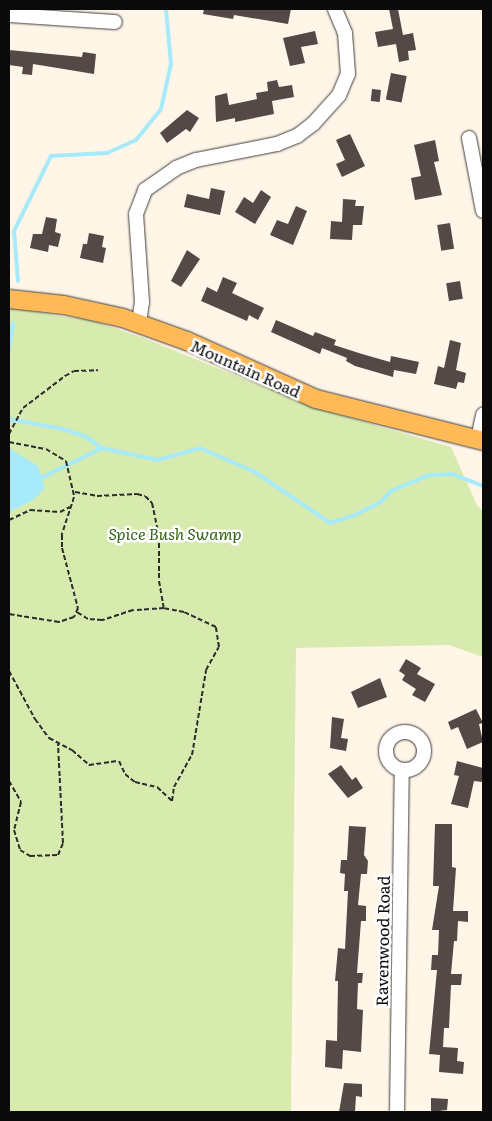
<!DOCTYPE html>
<html>
<head>
<meta charset="utf-8">
<style>
	body { margin:0 }
	#map { position:relative; width:492px; height:1121px; overflow:hidden; background:#fff6e7; font-family:Literata,serif }
	div>[style] { position:absolute }
	.green>* { inset:0; background:#d8ebaf }
	.water>* { inset:0; background:#a7eafa }
	.stream>* { height:4px; margin:-2px; padding:0 2px; transform-origin:2px; border-radius:2px; background:#a7eafa }
	.building>* { inset:0; background:#534946; transform-origin:0 0 }
	.path>* { height:2px; margin-top:-1px; transform-origin:0; background:repeating-linear-gradient(90deg,#2c2c2c 0 5px,transparent 0 7.5px) }
	.roads { filter:drop-shadow(0 0 1px #3d3d3d) drop-shadow(0 0 1px #3d3d3d) }
	.minor>* { height:14px; margin:-7px; padding:0 7px; transform-origin:7px; border-radius:7px; background:#fff }
	.minor>.ring { margin:-7px; padding:0; box-sizing:content-box; background:none; border:14px solid #fff; border-radius:50% }
	.major>* { height:18px; margin:-9px; padding:0 9px; transform-origin:9px; border-radius:9px; background:#ffb957 }
	span { translate:-50% -50%; white-space:nowrap; text-align:center; line-height:1.15; -webkit-text-stroke:5px #fff; paint-order:stroke }
	.street-label { font-size:16px; color:#0a0a0a }
	.park-label { font-size:16px; color:#356417; font-style:italic }
	.frame { position:absolute; inset:0; border:10px solid #0a0a0a; pointer-events:none }
</style>
</head>
<body>
<div id="map">
	<div class="green">
		<i style="clip-path:polygon(9px 308px,93px 321px,141px 337px,316px 408px,451px 447px,477px 505px,483px 511px,483px 657px,449px 645px,296px 648px,291px 1112px,9px 1112px)"></i>
	</div>
	<div class="water">
		<i style="clip-path:polygon(9px 448px,38px 466px,45px 488px,33px 500px,9px 512px)"></i>
	</div>
	<div class="stream">
		<i style="left:18px;top:281px;width:50px;rotate:-94.6deg"></i>
		<i style="left:14px;top:231px;width:84px;rotate:-63.7deg"></i>
		<i style="left:51px;top:156px;width:56px;rotate:-3.1deg"></i>
		<i style="left:107px;top:153px;width:32px;rotate:-24deg"></i>
		<i style="left:136px;top:140px;width:40px;rotate:-51deg"></i>
		<i style="left:161px;top:109px;width:46px;rotate:-77.5deg"></i>
		<i style="left:171px;top:64px;width:55px;rotate:-95.2deg"></i>
		<i style="left:9px;top:349px;width:26px;rotate:-81deg"></i>
		<i style="left:9px;top:419px;width:55px;rotate:10.5deg"></i>
		<i style="left:63px;top:429px;width:23px;rotate:18deg"></i>
		<i style="left:85px;top:436px;width:21px;rotate:35deg"></i>
		<i style="left:39px;top:479px;width:70px;rotate:-26.2deg"></i>
		<i style="left:102px;top:448px;width:57px;rotate:12.1deg"></i>
		<i style="left:158px;top:460px;width:44px;rotate:-15.9deg"></i>
		<i style="left:200px;top:448px;width:60px;rotate:23.6deg"></i>
		<i style="left:255px;top:472px;width:91px;rotate:34.2deg"></i>
		<i style="left:330px;top:523px;width:28px;rotate:-18deg"></i>
		<i style="left:357px;top:514px;width:27px;rotate:-27deg"></i>
		<i style="left:381px;top:502px;width:15px;rotate:-48deg"></i>
		<i style="left:391px;top:491px;width:41px;rotate:-22.8deg"></i>
		<i style="left:429px;top:475px;width:23px;rotate:-2deg"></i>
		<i style="left:452px;top:474px;width:33px;rotate:21deg"></i>
	</div>
	<div class="building">
		<i style="clip-path:polygon(204px 9px,291px 9px,288px 24px,234px 15px,233px 19px,203px 14px)"></i>
		<i style="clip-path:polygon(389px 9px,398px 9px,403px 35px,413px 33px,416px 50px,408px 51px,409px 60px,399px 62px,396px 44px,378px 47px,375px 32px,393px 29px)"></i>
		<i style="clip-path:polygon(315px 31px,318px 44px,301px 47px,305px 63px,290px 66px,283px 38px)"></i>
		<i style="clip-path:polygon(9px 50px,82px 57px,83px 52px,96px 54px,94px 74px,33px 64px,32px 75px,22px 74px,23px 67px,9px 65px)"></i>
		<i style="left:391px;top:73px;width:16px;height:27px;rotate:11deg"></i>
		<i style="clip-path:polygon(277px 80px,279px 87px,292px 85px,294px 97px,272px 101px,274px 114px,235px 122px,235px 118px,216px 122px,215px 96px,227px 93px,229px 105px,257px 99px,256px 93px,268px 91px,267px 82px)"></i>
		<i style="left:372px;top:89px;width:9px;height:12px;rotate:6deg"></i>
		<i style="clip-path:polygon(187px 110px,199px 118px,190px 132px,186px 129px,167px 143px,160px 133px)"></i>
		<i style="clip-path:polygon(350px 134px,365px 166px,342px 177px,336px 164px,345px 160px,336px 140px)"></i>
		<i style="clip-path:polygon(435px 140px,439px 161px,434px 162px,442px 195px,415px 200px,411px 178px,421px 176px,414px 145px)"></i>
		<i style="clip-path:polygon(211px 188px,225px 191px,220px 215px,184px 207px,187px 194px,209px 199px)"></i>
		<i style="clip-path:polygon(261px 190px,271px 197px,255px 224px,235px 212px,244px 197px,253px 203px)"></i>
		<i style="clip-path:polygon(343px 199px,356px 200px,355px 206px,364px 206px,362px 225px,353px 225px,352px 240px,330px 239px,331px 221px,342px 222px)"></i>
		<i style="clip-path:polygon(296px 206px,307px 211px,293px 245px,270px 235px,277px 220px,288px 224px)"></i>
		<i style="clip-path:polygon(46px 217px,57px 219px,55px 232px,61px 234px,58px 247px,49px 245px,48px 252px,30px 248px,33px 234px,42px 234px)"></i>
		<i style="left:450px;top:223px;width:26px;height:13px;rotate:81deg"></i>
		<i style="clip-path:polygon(89px 233px,104px 236px,102px 247px,106px 248px,103px 263px,80px 258px,83px 244px,87px 244px)"></i>
		<i style="clip-path:polygon(187px 250px,200px 259px,181px 287px,171px 281px)"></i>
		<i style="clip-path:polygon(223px 277px,237px 283px,232px 293px,264px 308px,258px 320px,249px 315px,247px 321px,201px 301px,207px 287px,217px 292px)"></i>
		<i style="left:460px;top:281px;width:18px;height:14px;rotate:81deg"></i>
		<i style="clip-path:polygon(276px 320px,313px 336px,315px 332px,336px 340px,334px 345px,362px 354px,390px 362px,391px 356px,419px 362px,416px 374px,394px 370px,393px 377px,355px 366px,346px 361px,347px 358px,322px 348px,320px 354px,271px 332px)"></i>
		<i style="clip-path:polygon(450px 340px,461px 343px,456px 370px,466px 373px,464px 383px,458px 382px,456px 389px,434px 384px,438px 366px,444px 368px)"></i>
		<i style="clip-path:polygon(406px 659px,421px 668px,417px 674px,435px 684px,425px 702px,412px 695px,416px 689px,402px 680px,405px 675px,399px 671px)"></i>
		<i style="clip-path:polygon(380px 678px,387px 697px,358px 708px,351px 692px)"></i>
		<i style="clip-path:polygon(476px 709px,483px 723px,479px 724px,483px 742px,467px 749px,458px 727px,451px 730px,448px 722px)"></i>
		<i style="clip-path:polygon(332px 717px,344px 719px,341px 738px,348px 739px,346px 751px,330px 748px)"></i>
		<i style="clip-path:polygon(457px 761px,483px 768px,482px 782px,474px 781px,468px 808px,451px 804px,459px 776px,454px 775px)"></i>
		<i style="clip-path:polygon(341px 765px,352px 780px,356px 777px,363px 788px,348px 798px,328px 774px)"></i>
		<i style="clip-path:polygon(435px 824px,452px 824px,452px 867px,456px 868px,453px 911px,468px 911px,468px 922px,458px 921px,457px 941px,454px 941px,451px 974px,462px 974px,461px 985px,451px 985px,449px 1028px,444px 1028px,443px 1047px,458px 1048px,457px 1061px,464px 1062px,463px 1074px,439px 1072px,440px 1055px,429px 1054px,437px 970px,431px 970px,432px 955px,438px 955px,439px 930px,432px 930px,439px 886px,433px 886px)"></i>
		<i style="clip-path:polygon(349px 826px,366px 827px,364px 855px,368px 861px,367px 874px,361px 874px,358px 905px,366px 906px,366px 921px,361px 921px,357px 973px,363px 973px,362px 983px,358px 983px,357px 1009px,363px 1010px,361px 1052px,343px 1050px,342px 1069px,325px 1067px,326px 1040px,337px 1041px,338px 981px,335px 981px,338px 948px,345px 949px,348px 891px,344px 891px,345px 874px,340px 873px,341px 860px,347px 860px)"></i>
		<i style="clip-path:polygon(344px 1083px,362px 1084px,362px 1097px,356px 1096px,355px 1112px,339px 1112px)"></i>
		<i style="clip-path:polygon(431px 1098px,448px 1099px,447px 1110px,431px 1112px)"></i>
	</div>
	<div class="path">
		<i style="left:9px;top:434px;width:30px;rotate:-62deg"></i>
		<i style="left:23px;top:408px;width:53px;rotate:-37.3deg"></i>
		<i style="left:65px;top:376px;width:10px;rotate:-29deg"></i>
		<i style="left:74px;top:371px;width:24px;rotate:-2deg"></i>
		<i style="left:9px;top:442px;width:38px;rotate:11deg"></i>
		<i style="left:46px;top:449px;width:23px;rotate:31deg"></i>
		<i style="left:66px;top:461px;width:37px;rotate:77deg"></i>
		<i style="left:74px;top:497px;width:40px;rotate:108deg"></i>
		<i style="left:62px;top:535px;width:13px;rotate:90deg"></i>
		<i style="left:62px;top:548px;width:62px;rotate:75.1deg"></i>
		<i style="left:78px;top:608px;width:10px;rotate:114deg"></i>
		<i style="left:74px;top:617px;width:16px;rotate:162deg"></i>
		<i style="left:59px;top:622px;width:51px;rotate:-170.9deg"></i>
		<i style="left:75px;top:492px;width:22px;rotate:10deg"></i>
		<i style="left:97px;top:496px;width:40px;rotate:-2.9deg"></i>
		<i style="left:137px;top:494px;width:8px;rotate:14deg"></i>
		<i style="left:145px;top:496px;width:10px;rotate:45deg"></i>
		<i style="left:152px;top:503px;width:34px;rotate:78deg"></i>
		<i style="left:159px;top:536px;width:45px;rotate:90deg"></i>
		<i style="left:159px;top:581px;width:27px;rotate:80deg"></i>
		<i style="left:9px;top:520px;width:23px;rotate:-25deg"></i>
		<i style="left:30px;top:510px;width:30px;rotate:4deg"></i>
		<i style="left:60px;top:512px;width:11px;rotate:-27deg"></i>
		<i style="left:9px;top:671px;width:55px;rotate:61.6deg"></i>
		<i style="left:35px;top:719px;width:24px;rotate:54deg"></i>
		<i style="left:49px;top:738px;width:26px;rotate:28deg"></i>
		<i style="left:72px;top:750px;width:23px;rotate:41deg"></i>
		<i style="left:89px;top:765px;width:30px;rotate:-8deg"></i>
		<i style="left:119px;top:761px;width:14px;rotate:65deg"></i>
		<i style="left:125px;top:774px;width:13px;rotate:39deg"></i>
		<i style="left:135px;top:782px;width:23px;rotate:13deg"></i>
		<i style="left:157px;top:787px;width:21px;rotate:43deg"></i>
		<i style="left:172px;top:801px;width:14px;rotate:-82deg"></i>
		<i style="left:174px;top:787px;width:37px;rotate:-61deg"></i>
		<i style="left:192px;top:755px;width:86px;rotate:-80.6deg"></i>
		<i style="left:206px;top:670px;width:26px;rotate:-61deg"></i>
		<i style="left:219px;top:647px;width:20px;rotate:-99deg"></i>
		<i style="left:216px;top:627px;width:35px;rotate:-155deg"></i>
		<i style="left:184px;top:612px;width:20px;rotate:-169deg"></i>
		<i style="left:164px;top:608px;width:31px;rotate:176deg"></i>
		<i style="left:133px;top:610px;width:33px;rotate:162deg"></i>
		<i style="left:102px;top:620px;width:14px;rotate:-176deg"></i>
		<i style="left:88px;top:619px;width:13px;rotate:-148deg"></i>
		<i style="left:9px;top:781px;width:24px;rotate:60deg"></i>
		<i style="left:21px;top:802px;width:29px;rotate:104deg"></i>
		<i style="left:14px;top:830px;width:21px;rotate:73deg"></i>
		<i style="left:20px;top:850px;width:12px;rotate:31deg"></i>
		<i style="left:30px;top:856px;width:28px;rotate:-2deg"></i>
		<i style="left:58px;top:855px;width:13px;rotate:-67deg"></i>
		<i style="left:63px;top:843px;width:99px;rotate:-92.9deg"></i>
	</div>
	<div class="roads">
		<div class="minor">
			<i style="left:9px;top:15px;width:106px;rotate:3.8deg"></i>
			<i style="left:469px;top:138px;width:74px;rotate:79.1deg"></i>
			<i style="left:139px;top:323px;width:21px;rotate:-82deg"></i>
			<i style="left:142px;top:302px;width:88px;rotate:-93.9deg"></i>
			<i style="left:136px;top:214px;width:26px;rotate:-69deg"></i>
			<i style="left:145px;top:190px;width:38px;rotate:-35deg"></i>
			<i style="left:176px;top:168px;width:22px;rotate:-22deg"></i>
			<i style="left:196px;top:160px;width:83px;rotate:-11.2deg"></i>
			<i style="left:277px;top:144px;width:22px;rotate:-22deg"></i>
			<i style="left:297px;top:136px;width:20px;rotate:-37deg"></i>
			<i style="left:313px;top:124px;width:39px;rotate:-48deg"></i>
			<i style="left:339px;top:95px;width:23px;rotate:-67deg"></i>
			<i style="left:348px;top:74px;width:41px;rotate:-94.2deg"></i>
			<i style="left:345px;top:33px;width:26px;rotate:-113deg"></i>
			<i style="left:478px;top:439px;width:25px;rotate:-78deg"></i>
			<i class="ring" style="left:386px;top:732px;width:24px;height:24px"></i>
			<i style="left:397px;top:1112px;width:342px;rotate:-89.2deg"></i>
		</div>
		<div class="major">
			<i style="left:9px;top:299px;width:55px;rotate:6.2deg"></i>
			<i style="left:64px;top:305px;width:60px;rotate:12.4deg"></i>
			<i style="left:123px;top:318px;width:68px;rotate:19.8deg"></i>
			<i style="left:187px;top:341px;width:141px;rotate:24.2deg"></i>
			<i style="left:316px;top:399px;width:172px;rotate:14.1deg"></i>
		</div>
	</div>
	<div class="street-label">
		<span style="left:246px;top:368px;rotate:24deg">Mountain Road</span>
		<span style="left:382px;top:941px;rotate:-89deg">Ravenwood Road</span>
	</div>
	<div class="park-label">
		<span style="left:175px;top:533px">Spice Bush Swamp</span>
	</div>
	<div class="frame"></div>
</div>
</body>
</html>
